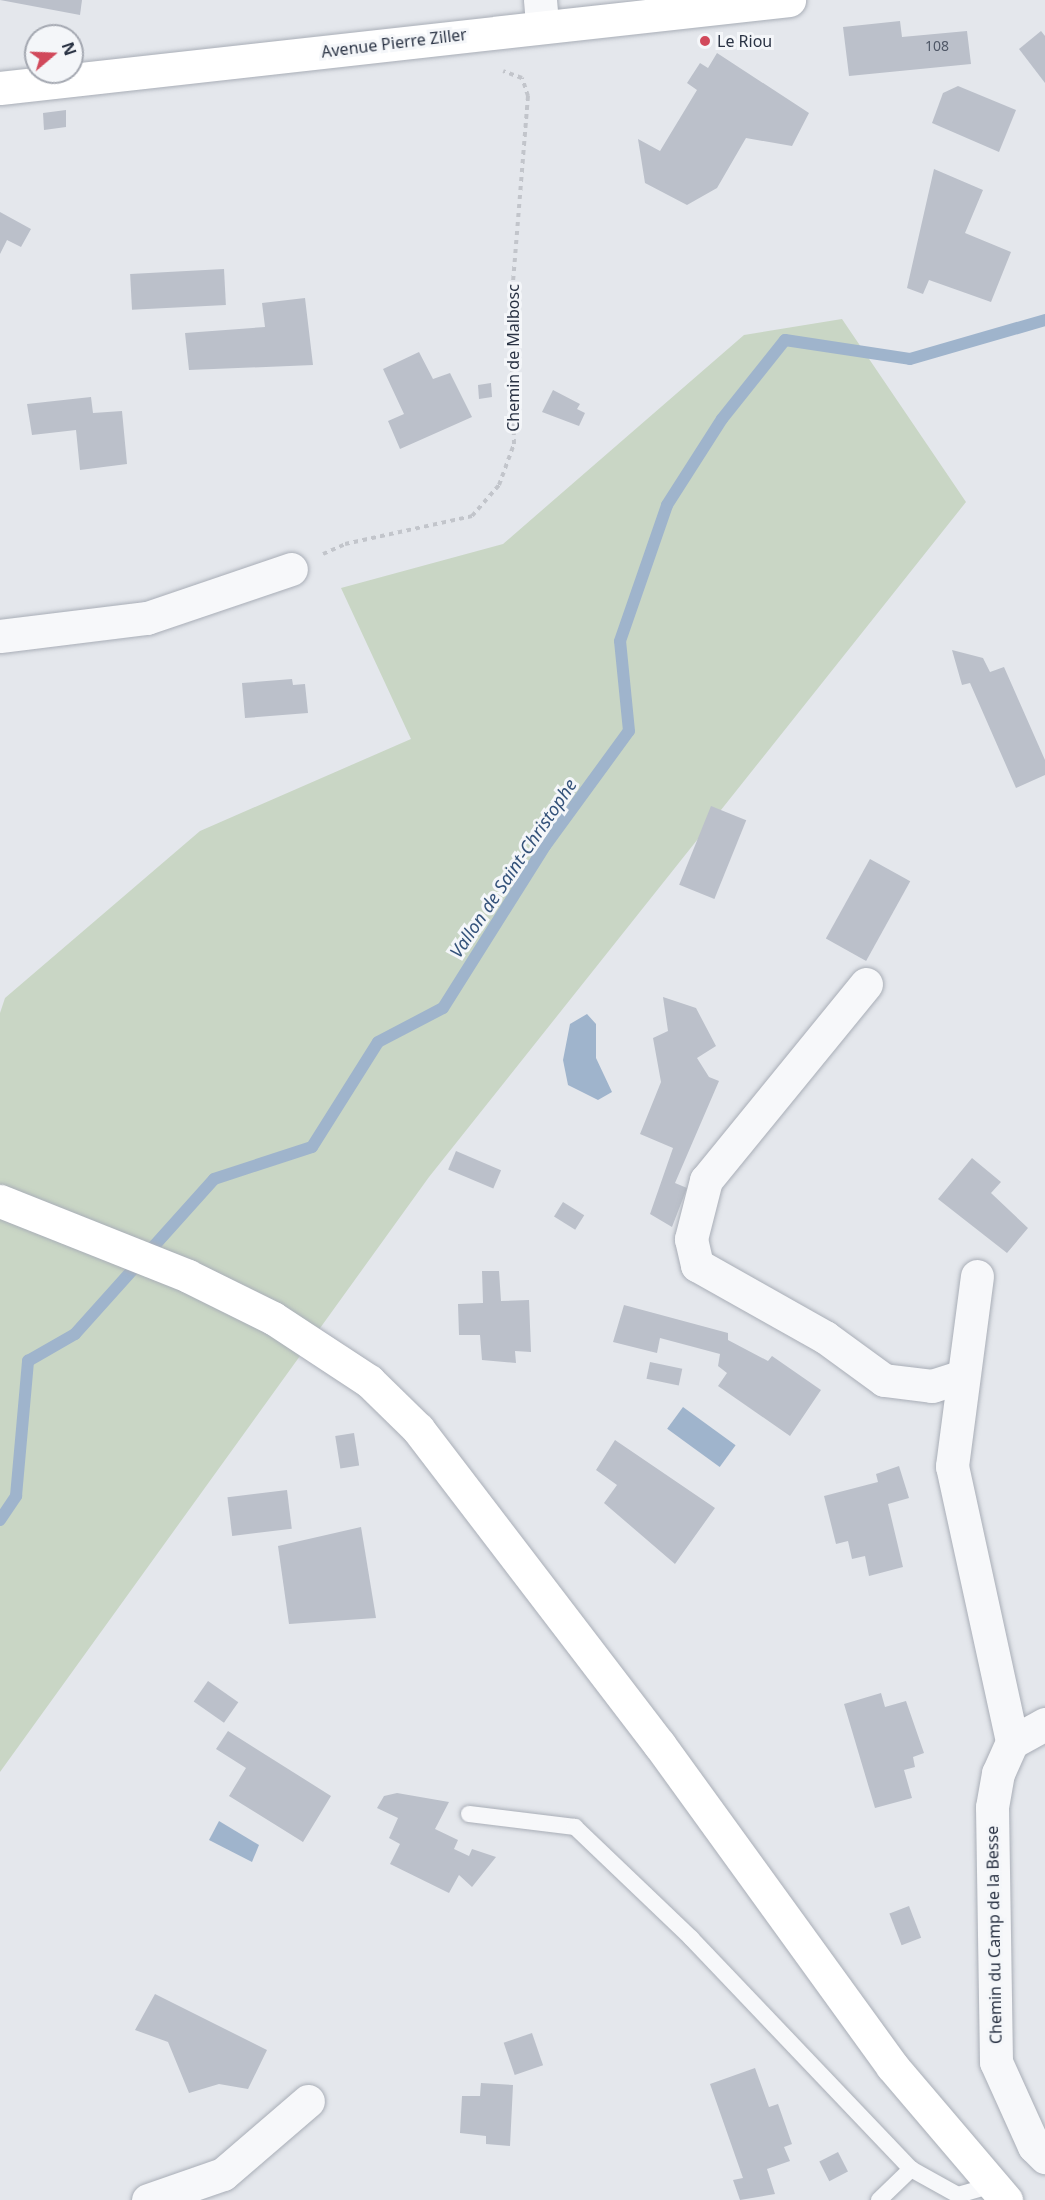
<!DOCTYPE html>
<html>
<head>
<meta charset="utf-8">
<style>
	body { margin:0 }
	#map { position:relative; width:1045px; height:2200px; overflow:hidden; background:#e4e7ec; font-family:"Noto Sans",sans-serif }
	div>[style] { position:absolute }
	.green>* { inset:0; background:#c9d6c5 }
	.water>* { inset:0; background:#9fb4cc; transform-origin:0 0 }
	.stream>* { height:12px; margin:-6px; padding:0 6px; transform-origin:6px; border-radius:6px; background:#9fb4cc }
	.building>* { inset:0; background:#bbc0ca; transform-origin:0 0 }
	.path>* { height:4px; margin-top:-2px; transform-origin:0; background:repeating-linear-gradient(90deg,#c2c5cb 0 4.5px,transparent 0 9px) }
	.roads { filter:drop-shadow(0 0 2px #a9aeb7) drop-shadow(0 0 2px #a9aeb7) }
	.service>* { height:16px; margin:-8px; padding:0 8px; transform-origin:8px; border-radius:8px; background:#f7f8fa }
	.minor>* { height:33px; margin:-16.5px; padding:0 16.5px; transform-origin:16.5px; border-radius:16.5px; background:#f7f8fa }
	.secondary>* { height:33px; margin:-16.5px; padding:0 16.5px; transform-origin:16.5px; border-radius:16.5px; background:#fff }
	.primary>* { height:33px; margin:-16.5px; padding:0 16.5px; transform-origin:16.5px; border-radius:16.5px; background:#fff }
	.dots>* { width:16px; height:16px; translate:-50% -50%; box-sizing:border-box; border:3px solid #f4f6f9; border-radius:50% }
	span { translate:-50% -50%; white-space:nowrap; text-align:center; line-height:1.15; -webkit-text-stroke:6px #f4f6f9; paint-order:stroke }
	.number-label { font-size:14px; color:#4f5766 }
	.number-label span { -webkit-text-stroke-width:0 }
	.poi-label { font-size:16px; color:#2b3445 }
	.left { translate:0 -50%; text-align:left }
	.street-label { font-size:16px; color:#2b3445 }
	.water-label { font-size:18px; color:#34527a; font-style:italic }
	.north { position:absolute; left:24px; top:24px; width:60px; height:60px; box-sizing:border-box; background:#f4f6f9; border:2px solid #a4a8b1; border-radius:50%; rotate:71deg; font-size:16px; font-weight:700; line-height:24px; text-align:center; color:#2b3445 }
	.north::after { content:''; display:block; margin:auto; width:21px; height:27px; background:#d1495b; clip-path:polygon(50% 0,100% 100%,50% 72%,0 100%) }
</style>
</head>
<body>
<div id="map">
	<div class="green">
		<i style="clip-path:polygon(842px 319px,966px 502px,429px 1177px,0 1772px,0 1013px,5px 998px,200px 831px,411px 739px,341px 588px,503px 544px,744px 335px)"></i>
	</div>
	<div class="water">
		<i style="clip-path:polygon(587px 1014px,596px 1024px,596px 1058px,612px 1092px,598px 1100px,568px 1085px,563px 1060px,570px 1024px)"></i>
		<i style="left:683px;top:1407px;width:65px;height:27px;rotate:36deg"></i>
		<i style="clip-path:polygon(219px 1821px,259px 1845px,252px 1862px,209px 1840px)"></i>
	</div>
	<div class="stream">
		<i style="left:0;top:1520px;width:29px;rotate:-56deg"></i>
		<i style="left:16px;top:1496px;width:136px;rotate:-84.9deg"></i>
		<i style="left:28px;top:1361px;width:54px;rotate:-29.9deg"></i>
		<i style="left:75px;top:1334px;width:208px;rotate:-48.1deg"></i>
		<i style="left:214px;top:1179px;width:103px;rotate:-18.1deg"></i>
		<i style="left:312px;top:1147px;width:124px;rotate:-57.8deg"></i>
		<i style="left:378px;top:1042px;width:73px;rotate:-27.6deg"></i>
		<i style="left:443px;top:1008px;width:191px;rotate:-57.8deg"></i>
		<i style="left:545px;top:846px;width:142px;rotate:-53.9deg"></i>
		<i style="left:629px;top:731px;width:90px;rotate:-95.7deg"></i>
		<i style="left:620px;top:641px;width:144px;rotate:-70.9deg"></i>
		<i style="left:667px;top:505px;width:102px;rotate:-57.4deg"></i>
		<i style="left:722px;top:419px;width:101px;rotate:-51.4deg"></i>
		<i style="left:785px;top:340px;width:126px;rotate:8.6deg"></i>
		<i style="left:910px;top:359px;width:141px;rotate:-16.1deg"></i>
	</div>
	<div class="building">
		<i style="clip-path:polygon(0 0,82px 0,80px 15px)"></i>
		<i style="clip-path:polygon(900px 21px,902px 37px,967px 31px,971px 64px,849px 76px,843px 27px)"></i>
		<i style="clip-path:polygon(1041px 31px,1045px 36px,1045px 83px,1019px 49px)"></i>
		<i style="clip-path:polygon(717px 53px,809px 113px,792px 146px,746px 138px,717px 188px,687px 205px,645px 183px,638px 139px,660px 151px,697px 90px,687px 83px,700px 63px,708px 68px)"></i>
		<i style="clip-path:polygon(958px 86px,1016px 110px,999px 152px,932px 123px,943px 93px)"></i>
		<i style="clip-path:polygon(66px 110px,66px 127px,44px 130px,43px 113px)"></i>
		<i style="clip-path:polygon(934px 169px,983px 190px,965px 233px,1011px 252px,991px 302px,929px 280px,923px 294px,907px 288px)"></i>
		<i style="clip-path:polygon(0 212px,31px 229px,21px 247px,7px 240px,0 254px)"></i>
		<i style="left:224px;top:269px;width:36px;height:94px;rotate:87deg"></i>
		<i style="clip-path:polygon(305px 298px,313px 365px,189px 370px,185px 333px,265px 327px,262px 303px)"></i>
		<i style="clip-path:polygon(419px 352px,433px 379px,450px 373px,472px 417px,400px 449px,388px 421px,404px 414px,383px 369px)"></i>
		<i style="clip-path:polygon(491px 383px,492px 397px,479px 399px,478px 385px)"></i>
		<i style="clip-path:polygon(553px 390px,580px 404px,577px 409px,585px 413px,579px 426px,542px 412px)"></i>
		<i style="clip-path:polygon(91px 397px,93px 413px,122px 411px,127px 464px,80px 470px,76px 430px,32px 435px,27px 404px)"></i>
		<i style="clip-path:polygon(952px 650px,983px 658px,990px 672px,1004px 667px,1045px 760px,1045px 775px,1016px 788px,970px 683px,962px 685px)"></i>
		<i style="clip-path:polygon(292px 679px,293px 685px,305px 684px,308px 713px,245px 718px,242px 683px)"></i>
		<i style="left:711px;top:806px;width:38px;height:85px;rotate:22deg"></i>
		<i style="left:870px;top:859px;width:46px;height:91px;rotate:29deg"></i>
		<i style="clip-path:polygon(663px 997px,696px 1008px,716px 1046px,697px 1058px,709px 1077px,719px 1081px,675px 1183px,687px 1188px,672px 1227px,650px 1214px,673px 1148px,640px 1134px,661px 1082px,653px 1038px,668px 1031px)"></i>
		<i style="left:456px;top:1151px;width:49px;height:20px;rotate:23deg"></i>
		<i style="clip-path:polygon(972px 1158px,1001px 1182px,991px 1193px,1028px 1228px,1007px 1253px,938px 1199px)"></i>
		<i style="left:563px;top:1202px;width:25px;height:17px;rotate:32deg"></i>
		<i style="clip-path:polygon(482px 1271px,499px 1271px,501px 1301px,529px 1300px,531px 1352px,515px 1351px,516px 1363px,482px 1360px,480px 1335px,459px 1335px,458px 1304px,483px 1303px)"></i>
		<i style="clip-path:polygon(624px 1305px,728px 1333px,728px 1340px,768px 1361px,772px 1356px,821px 1390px,790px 1436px,718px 1386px,727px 1373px,718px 1366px,720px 1354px,660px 1338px,657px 1353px,613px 1342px)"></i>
		<i style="left:650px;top:1362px;width:33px;height:17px;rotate:12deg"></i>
		<i style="left:354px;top:1433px;width:33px;height:19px;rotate:81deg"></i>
		<i style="clip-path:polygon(615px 1440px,715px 1508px,675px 1564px,604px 1503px,617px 1485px,596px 1470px)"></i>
		<i style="clip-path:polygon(899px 1466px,909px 1498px,888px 1504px,903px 1567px,869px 1576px,865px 1556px,852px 1559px,848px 1541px,836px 1544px,824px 1496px,878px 1482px,876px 1474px)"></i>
		<i style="left:287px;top:1490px;width:39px;height:60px;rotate:83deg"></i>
		<i style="clip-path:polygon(361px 1527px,376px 1618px,289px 1624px,278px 1546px)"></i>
		<i style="left:208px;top:1681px;width:37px;height:25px;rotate:35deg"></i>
		<i style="clip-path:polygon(881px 1693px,885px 1707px,906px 1701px,924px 1753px,913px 1757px,915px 1767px,904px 1770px,912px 1798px,875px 1808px,844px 1704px)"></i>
		<i style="clip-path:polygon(228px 1731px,331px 1796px,303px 1842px,229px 1796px,246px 1768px,216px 1749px)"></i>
		<i style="clip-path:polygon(397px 1793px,449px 1802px,435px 1829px,458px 1840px,454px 1849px,469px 1856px,472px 1849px,496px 1857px,472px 1887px,459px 1875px,449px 1893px,390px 1864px,400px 1844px,389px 1838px,398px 1818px,377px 1808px,384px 1796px)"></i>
		<i style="left:909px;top:1906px;width:34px;height:21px;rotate:69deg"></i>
		<i style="clip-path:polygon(155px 1994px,267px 2050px,248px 2089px,219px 2084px,189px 2093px,168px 2042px,135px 2030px)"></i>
		<i style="left:532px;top:2033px;width:34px;height:30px;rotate:71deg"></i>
		<i style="clip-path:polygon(755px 2068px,769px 2107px,778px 2104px,792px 2144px,784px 2147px,790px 2161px,767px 2169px,775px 2194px,740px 2200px,733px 2180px,743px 2178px,710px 2084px)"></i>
		<i style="clip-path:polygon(481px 2083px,513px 2085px,510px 2146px,486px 2144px,486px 2136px,460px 2133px,462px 2096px,480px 2096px)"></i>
		<i style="left:838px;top:2152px;width:22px;height:21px;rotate:63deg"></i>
	</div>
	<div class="path">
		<i style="left:323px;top:554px;width:24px;rotate:-24deg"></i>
		<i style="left:345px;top:544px;width:130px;rotate:-12.4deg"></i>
		<i style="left:472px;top:516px;width:41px;rotate:-48.9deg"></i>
		<i style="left:499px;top:485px;width:44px;rotate:-69.9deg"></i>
		<i style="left:514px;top:444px;width:137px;rotate:-91.3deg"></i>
		<i style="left:511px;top:307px;width:212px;rotate:-85.4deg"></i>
		<i style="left:528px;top:96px;width:19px;rotate:-108deg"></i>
		<i style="left:522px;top:78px;width:20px;rotate:-160deg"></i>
	</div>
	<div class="roads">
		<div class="service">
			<i style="left:469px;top:1814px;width:107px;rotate:7deg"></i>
			<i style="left:575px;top:1827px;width:161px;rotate:43.7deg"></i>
			<i style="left:691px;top:1938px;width:319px;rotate:46.4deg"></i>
			<i style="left:911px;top:2169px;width:54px;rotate:29deg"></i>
			<i style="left:958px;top:2195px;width:33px;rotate:-16deg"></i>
			<i style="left:879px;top:2200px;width:45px;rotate:-44.1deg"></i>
		</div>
		<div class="minor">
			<i style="left:540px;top:0;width:25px;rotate:85deg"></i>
			<i style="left:0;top:636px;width:148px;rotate:-7deg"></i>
			<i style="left:147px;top:618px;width:152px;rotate:-18.8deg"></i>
			<i style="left:866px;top:984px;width:253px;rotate:129.2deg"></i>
			<i style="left:706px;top:1180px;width:61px;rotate:104.3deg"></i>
			<i style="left:691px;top:1239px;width:27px;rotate:77deg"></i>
			<i style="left:697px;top:1265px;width:147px;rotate:29.4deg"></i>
			<i style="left:825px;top:1337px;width:73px;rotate:36.1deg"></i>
			<i style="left:884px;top:1380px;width:48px;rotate:7.1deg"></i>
			<i style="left:932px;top:1386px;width:32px;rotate:-18deg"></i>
			<i style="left:977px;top:1276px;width:192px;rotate:97.5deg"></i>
			<i style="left:952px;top:1466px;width:282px;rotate:77.7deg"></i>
			<i style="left:1045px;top:1724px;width:38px;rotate:151deg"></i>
			<i style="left:1012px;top:1742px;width:34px;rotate:114deg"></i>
			<i style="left:998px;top:1773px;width:35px;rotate:100deg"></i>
			<i style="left:992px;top:1807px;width:255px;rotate:89.1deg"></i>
			<i style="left:996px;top:2062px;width:92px;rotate:65.7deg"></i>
			<i style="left:1034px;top:2146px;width:16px;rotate:45deg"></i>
			<i style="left:148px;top:2200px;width:79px;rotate:-19.1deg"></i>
			<i style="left:223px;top:2174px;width:112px;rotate:-40.7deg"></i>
		</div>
		<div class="secondary">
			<i style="left:0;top:1201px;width:202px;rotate:21.7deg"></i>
			<i style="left:188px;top:1276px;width:95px;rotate:26.3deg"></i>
			<i style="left:273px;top:1318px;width:115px;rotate:33.3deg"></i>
			<i style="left:369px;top:1381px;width:69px;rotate:44.4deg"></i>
			<i style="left:418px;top:1429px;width:397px;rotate:52.6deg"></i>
			<i style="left:659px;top:1744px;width:397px;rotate:54.1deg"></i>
			<i style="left:892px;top:2066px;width:176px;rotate:49.6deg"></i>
		</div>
		<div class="primary">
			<i style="left:0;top:88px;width:794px;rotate:-6.36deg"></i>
		</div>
	</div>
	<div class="dots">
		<i style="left:705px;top:41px;background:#d1495b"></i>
	</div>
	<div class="number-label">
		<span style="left:937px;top:46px">108</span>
	</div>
	<div class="poi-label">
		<span class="left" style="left:717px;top:41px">Le Riou</span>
	</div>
	<div class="street-label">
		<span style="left:394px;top:43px;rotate:-7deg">Avenue Pierre Ziller</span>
		<span style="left:513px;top:358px;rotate:-90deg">Chemin de Malbosc</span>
		<span style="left:994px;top:1935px;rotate:-91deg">Chemin du Camp de la Besse</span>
	</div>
	<div class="water-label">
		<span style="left:513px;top:868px;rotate:-56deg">Vallon de Saint-Christophe</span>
	</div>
	<div class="north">N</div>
</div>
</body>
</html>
